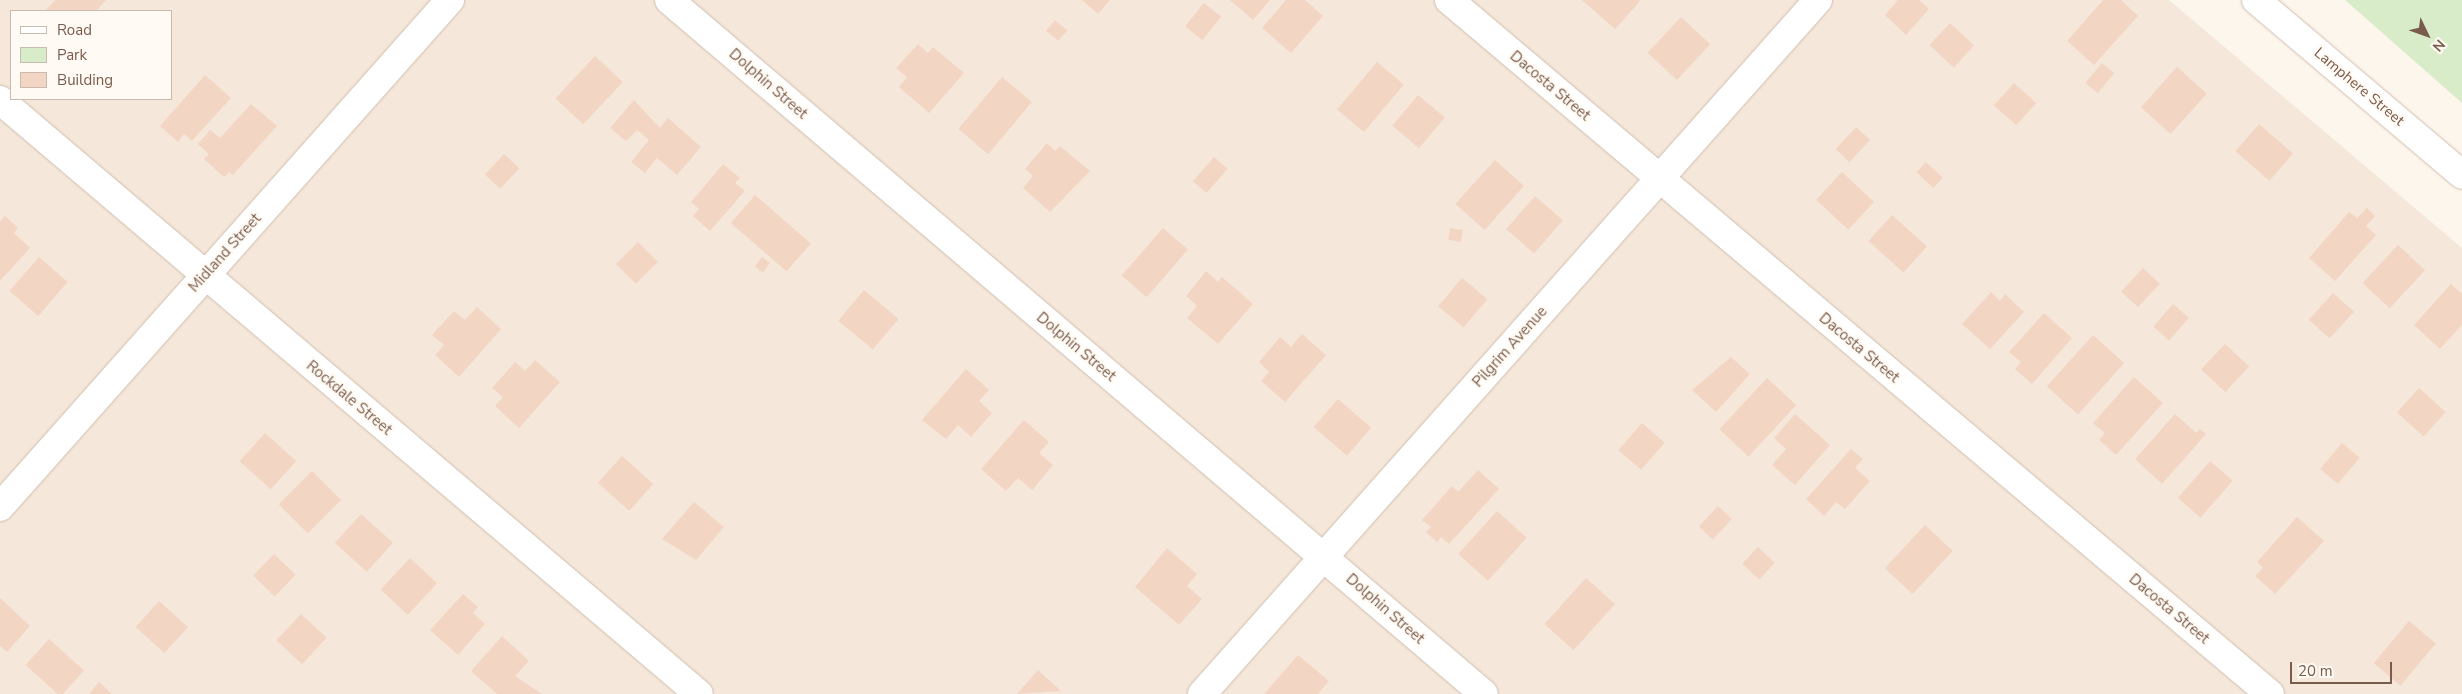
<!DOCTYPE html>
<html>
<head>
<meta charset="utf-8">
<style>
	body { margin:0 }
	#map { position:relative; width:2462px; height:694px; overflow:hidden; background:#fdf6ec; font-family:"Nunito Sans",sans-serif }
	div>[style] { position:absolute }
	.residential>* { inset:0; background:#f5e8da }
	.green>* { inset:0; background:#d8ecc9 }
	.building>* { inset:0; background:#f3d5c3; transform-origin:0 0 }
	.roads { filter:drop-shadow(0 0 1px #d1beb0) drop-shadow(0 0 1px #d1beb0) }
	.minor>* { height:28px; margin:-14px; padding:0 14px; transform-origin:14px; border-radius:14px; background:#fff }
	span { translate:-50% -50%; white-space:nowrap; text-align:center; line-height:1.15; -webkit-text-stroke:4.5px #fffaf3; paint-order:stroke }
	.street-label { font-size:15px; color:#7a5c4d }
	.legend { position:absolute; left:10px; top:10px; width:162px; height:90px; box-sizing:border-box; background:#fffaf3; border:1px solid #cabbb1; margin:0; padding:6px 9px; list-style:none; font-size:15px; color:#7a5c4d }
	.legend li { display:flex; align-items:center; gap:10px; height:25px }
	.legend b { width:25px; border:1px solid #cabbb1 }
	.north { position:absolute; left:2402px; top:10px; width:50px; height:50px; -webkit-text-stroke:4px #fffaf3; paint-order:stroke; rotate:132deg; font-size:14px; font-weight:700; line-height:20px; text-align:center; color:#7a5c4d }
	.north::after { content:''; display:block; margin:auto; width:18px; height:22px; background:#7a5c4d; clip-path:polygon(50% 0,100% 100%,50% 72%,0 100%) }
	.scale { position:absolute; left:2290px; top:662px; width:102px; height:22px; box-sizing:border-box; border:2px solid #7a5c4d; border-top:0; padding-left:6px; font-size:15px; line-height:18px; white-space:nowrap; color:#7a5c4d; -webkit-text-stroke:4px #fffaf3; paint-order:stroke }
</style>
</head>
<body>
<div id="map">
	<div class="residential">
		<i style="clip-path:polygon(evenodd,0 0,2169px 0,2462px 248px,2462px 694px,0 694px,0 0,11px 11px,171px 11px,171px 99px,11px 99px,11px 11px)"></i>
	</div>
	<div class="green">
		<i style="clip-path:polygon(2345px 0,2462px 0,2462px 103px)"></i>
	</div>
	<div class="building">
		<i style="clip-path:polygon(55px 0,106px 0,96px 11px,45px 11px)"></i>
		<i style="clip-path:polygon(1082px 0,1110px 0,1098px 14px)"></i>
		<i style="clip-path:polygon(1230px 0,1270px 0,1253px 20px)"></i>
		<i style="clip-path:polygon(1286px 0,1305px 0,1323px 16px,1291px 53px,1262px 28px)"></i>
		<i style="clip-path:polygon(1582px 0,1639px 0,1640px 1px,1615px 29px)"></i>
		<i style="clip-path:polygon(1898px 0,1919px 0,1929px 9px,1906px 35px,1885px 15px)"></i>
		<i style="clip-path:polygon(2103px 0,2121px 0,2138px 16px,2094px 65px,2067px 41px)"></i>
		<i style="left:1204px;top:3px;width:22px;height:30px;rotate:39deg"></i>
		<i style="left:1681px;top:17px;width:40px;height:49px;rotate:43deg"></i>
		<i style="left:1055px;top:20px;width:16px;height:14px;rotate:40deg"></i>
		<i style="left:1950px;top:23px;width:33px;height:30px;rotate:43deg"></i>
		<i style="clip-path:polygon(918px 44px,928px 53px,933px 47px,964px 73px,929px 113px,899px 87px,907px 77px,896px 68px)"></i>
		<i style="left:595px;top:56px;width:38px;height:58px;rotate:43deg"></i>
		<i style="left:1377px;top:62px;width:35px;height:62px;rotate:40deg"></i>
		<i style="left:2102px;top:63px;width:16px;height:26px;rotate:40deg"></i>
		<i style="left:2177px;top:67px;width:40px;height:54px;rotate:42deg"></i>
		<i style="clip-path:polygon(205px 75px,231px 98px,192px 141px,184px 134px,178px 142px,160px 126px)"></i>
		<i style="left:1002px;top:77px;width:39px;height:68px;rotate:40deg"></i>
		<i style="left:2014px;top:83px;width:30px;height:30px;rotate:42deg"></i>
		<i style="left:1418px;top:95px;width:35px;height:40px;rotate:40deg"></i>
		<i style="clip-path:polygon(634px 100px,660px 128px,668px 118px,701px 147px,677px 175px,657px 158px,645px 173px,631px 162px,649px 140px,637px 130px,626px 141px,610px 128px)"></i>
		<i style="clip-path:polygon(251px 104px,277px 126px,233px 175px,229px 172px,224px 177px,204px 159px,209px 154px,198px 144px,210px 130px,220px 138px)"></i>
		<i style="left:2259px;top:124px;width:45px;height:36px;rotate:41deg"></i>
		<i style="left:1856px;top:127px;width:19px;height:30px;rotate:43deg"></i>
		<i style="clip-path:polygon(1047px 143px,1055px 151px,1060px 146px,1090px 171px,1050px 212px,1023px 188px,1033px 176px,1025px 169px)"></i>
		<i style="left:504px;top:154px;width:21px;height:28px;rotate:43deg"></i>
		<i style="left:1214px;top:157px;width:18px;height:32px;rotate:41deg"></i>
		<i style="left:1495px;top:160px;width:39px;height:59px;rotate:42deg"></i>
		<i style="left:1926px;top:162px;width:23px;height:14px;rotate:43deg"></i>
		<i style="clip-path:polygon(723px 164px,740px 178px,735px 183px,745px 191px,710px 231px,693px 216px,699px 209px,691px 202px)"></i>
		<i style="left:1842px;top:172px;width:44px;height:38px;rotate:43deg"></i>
		<i style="left:755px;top:195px;width:74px;height:37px;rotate:41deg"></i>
		<i style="left:1535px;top:196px;width:37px;height:44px;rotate:41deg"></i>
		<i style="clip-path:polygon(2367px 208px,2375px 216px,2366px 226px,2376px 235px,2335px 281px,2309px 258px,2349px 212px,2357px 218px)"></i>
		<i style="left:1892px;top:215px;width:47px;height:35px;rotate:42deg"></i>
		<i style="clip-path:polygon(5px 216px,18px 228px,14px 233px,30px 248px,0 281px,0 221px)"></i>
		<i style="left:1163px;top:228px;width:33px;height:63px;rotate:41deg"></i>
		<i style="left:1450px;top:228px;width:13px;height:12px;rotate:9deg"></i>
		<i style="left:638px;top:242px;width:28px;height:31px;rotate:45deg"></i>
		<i style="left:2398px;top:245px;width:37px;height:52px;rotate:43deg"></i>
		<i style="left:39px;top:257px;width:38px;height:45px;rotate:41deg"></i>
		<i style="left:762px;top:257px;width:10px;height:12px;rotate:37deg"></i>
		<i style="left:2143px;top:268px;width:23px;height:32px;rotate:43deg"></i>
		<i style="clip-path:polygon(1206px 271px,1218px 282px,1222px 277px,1253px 304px,1218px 344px,1187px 318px,1197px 306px,1186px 296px)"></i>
		<i style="left:1462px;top:278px;width:33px;height:37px;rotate:40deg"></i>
		<i style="clip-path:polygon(2451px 284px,2462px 294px,2462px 325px,2440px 349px,2414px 325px)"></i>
		<i style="left:864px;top:290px;width:45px;height:40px;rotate:40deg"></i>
		<i style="clip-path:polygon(1991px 292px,2000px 301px,2005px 294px,2024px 312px,1990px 349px,1962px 324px)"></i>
		<i style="left:2333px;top:293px;width:28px;height:36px;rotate:42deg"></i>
		<i style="left:2173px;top:304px;width:21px;height:30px;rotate:41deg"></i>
		<i style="clip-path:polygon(477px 307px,501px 329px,459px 377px,435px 355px,444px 345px,432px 335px,454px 311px,465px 320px)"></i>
		<i style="clip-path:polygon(2044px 313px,2072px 338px,2032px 384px,2015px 369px,2021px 362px,2009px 352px)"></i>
		<i style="clip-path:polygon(1302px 334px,1326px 355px,1285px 402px,1261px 381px,1269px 372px,1259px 362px,1280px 337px,1291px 347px)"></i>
		<i style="left:2093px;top:335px;width:42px;height:69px;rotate:42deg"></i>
		<i style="left:2225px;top:344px;width:33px;height:35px;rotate:43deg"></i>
		<i style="clip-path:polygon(1731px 357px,1750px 374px,1716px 412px,1692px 390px)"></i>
		<i style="clip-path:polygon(535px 360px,560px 382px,519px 428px,495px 406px,503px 397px,492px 388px,515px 362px,525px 371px)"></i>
		<i style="clip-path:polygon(966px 369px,989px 390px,979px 401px,992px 413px,971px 437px,958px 425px,946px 439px,922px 420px)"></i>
		<i style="clip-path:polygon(2134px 377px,2163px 403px,2116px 455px,2099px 440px,2105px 433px,2093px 423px)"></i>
		<i style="left:1767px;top:378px;width:40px;height:70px;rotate:43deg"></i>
		<i style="left:2419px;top:388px;width:36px;height:33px;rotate:42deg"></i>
		<i style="left:1338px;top:399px;width:44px;height:37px;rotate:41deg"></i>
		<i style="clip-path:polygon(1795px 414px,1830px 445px,1795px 485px,1772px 465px,1786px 449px,1774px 438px)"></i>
		<i style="clip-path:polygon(2175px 414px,2196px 433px,2200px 429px,2206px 434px,2162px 484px,2135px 459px)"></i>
		<i style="clip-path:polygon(1024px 420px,1049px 442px,1039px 453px,1053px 465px,1032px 490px,1018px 478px,1006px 491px,981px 469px)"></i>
		<i style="left:1642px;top:423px;width:30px;height:36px;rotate:41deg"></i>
		<i style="left:265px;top:433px;width:42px;height:38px;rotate:42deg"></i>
		<i style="left:2342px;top:443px;width:23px;height:34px;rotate:40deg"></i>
		<i style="clip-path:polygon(1851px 449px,1863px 459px,1855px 468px,1870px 481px,1845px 509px,1836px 502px,1824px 516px,1806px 499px)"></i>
		<i style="left:622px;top:456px;width:42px;height:36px;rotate:42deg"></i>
		<i style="left:2210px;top:461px;width:30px;height:49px;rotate:41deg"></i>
		<i style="clip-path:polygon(1478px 470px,1499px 489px,1449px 544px,1441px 537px,1437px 542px,1426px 532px,1431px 527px,1422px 520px,1452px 486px,1458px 492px)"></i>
		<i style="left:312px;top:471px;width:41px;height:47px;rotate:45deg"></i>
		<i style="clip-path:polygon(694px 502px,724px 527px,696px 560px,662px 539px)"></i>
		<i style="left:1718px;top:506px;width:19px;height:28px;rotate:43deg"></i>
		<i style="left:1497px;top:511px;width:40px;height:58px;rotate:42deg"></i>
		<i style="left:361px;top:514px;width:43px;height:39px;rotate:42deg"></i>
		<i style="clip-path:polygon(2297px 517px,2324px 541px,2275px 594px,2255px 576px,2263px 568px,2257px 562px)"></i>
		<i style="left:1925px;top:525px;width:38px;height:59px;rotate:43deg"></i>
		<i style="left:1758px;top:547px;width:23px;height:23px;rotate:43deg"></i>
		<i style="clip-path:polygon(1167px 548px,1197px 574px,1187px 586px,1202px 599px,1179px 625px,1135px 587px)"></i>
		<i style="left:274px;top:554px;width:30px;height:30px;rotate:44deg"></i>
		<i style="left:410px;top:558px;width:37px;height:43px;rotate:43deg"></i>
		<i style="left:1586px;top:578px;width:39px;height:62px;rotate:42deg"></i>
		<i style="clip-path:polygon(463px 594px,478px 607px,473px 613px,485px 624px,458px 655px,430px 630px)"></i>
		<i style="clip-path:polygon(0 598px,30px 626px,7px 652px,0 646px)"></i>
		<i style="left:159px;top:601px;width:39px;height:35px;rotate:42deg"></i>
		<i style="left:301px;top:614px;width:35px;height:36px;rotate:43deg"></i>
		<i style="left:2409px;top:621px;width:35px;height:55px;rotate:40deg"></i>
		<i style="clip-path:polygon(502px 636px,529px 661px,515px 676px,542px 694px,497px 694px,471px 671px)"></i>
		<i style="left:49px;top:639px;width:47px;height:35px;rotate:42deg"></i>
		<i style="clip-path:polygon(1298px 655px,1329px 681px,1318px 694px,1264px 694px)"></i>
		<i style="clip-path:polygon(1038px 670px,1061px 691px,1017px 694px)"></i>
		<i style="clip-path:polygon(99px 682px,112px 694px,89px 694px)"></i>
	</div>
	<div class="roads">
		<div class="minor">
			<i style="left:669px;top:0;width:1070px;rotate:40.42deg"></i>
			<i style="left:1449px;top:0;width:1075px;rotate:40.21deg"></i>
			<i style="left:2256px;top:0;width:270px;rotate:40.3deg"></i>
			<i style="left:0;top:100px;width:917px;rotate:40.36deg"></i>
			<i style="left:0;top:507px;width:678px;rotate:-48.41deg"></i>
			<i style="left:1202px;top:694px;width:928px;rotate:-48.41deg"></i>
		</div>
	</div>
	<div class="street-label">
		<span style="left:768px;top:84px;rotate:41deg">Dolphin Street</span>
		<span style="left:1550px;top:86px;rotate:40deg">Dacosta Street</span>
		<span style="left:2359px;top:87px;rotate:40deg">Lamphere Street</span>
		<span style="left:225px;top:253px;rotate:-48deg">Midland Street</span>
		<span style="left:1076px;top:347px;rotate:40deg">Dolphin Street</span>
		<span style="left:1510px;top:347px;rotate:-48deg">Pilgrim Avenue</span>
		<span style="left:1859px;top:348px;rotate:40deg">Dacosta Street</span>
		<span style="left:349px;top:398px;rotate:40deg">Rockdale Street</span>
		<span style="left:1385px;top:609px;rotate:41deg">Dolphin Street</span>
		<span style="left:2169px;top:609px;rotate:40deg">Dacosta Street</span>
	</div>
	<ul class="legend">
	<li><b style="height:6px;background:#fff"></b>Road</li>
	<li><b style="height:14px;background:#d8ecc9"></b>Park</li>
	<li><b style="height:14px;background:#f3d5c3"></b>Building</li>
	</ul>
	<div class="north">N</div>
	<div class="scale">20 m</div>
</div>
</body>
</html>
